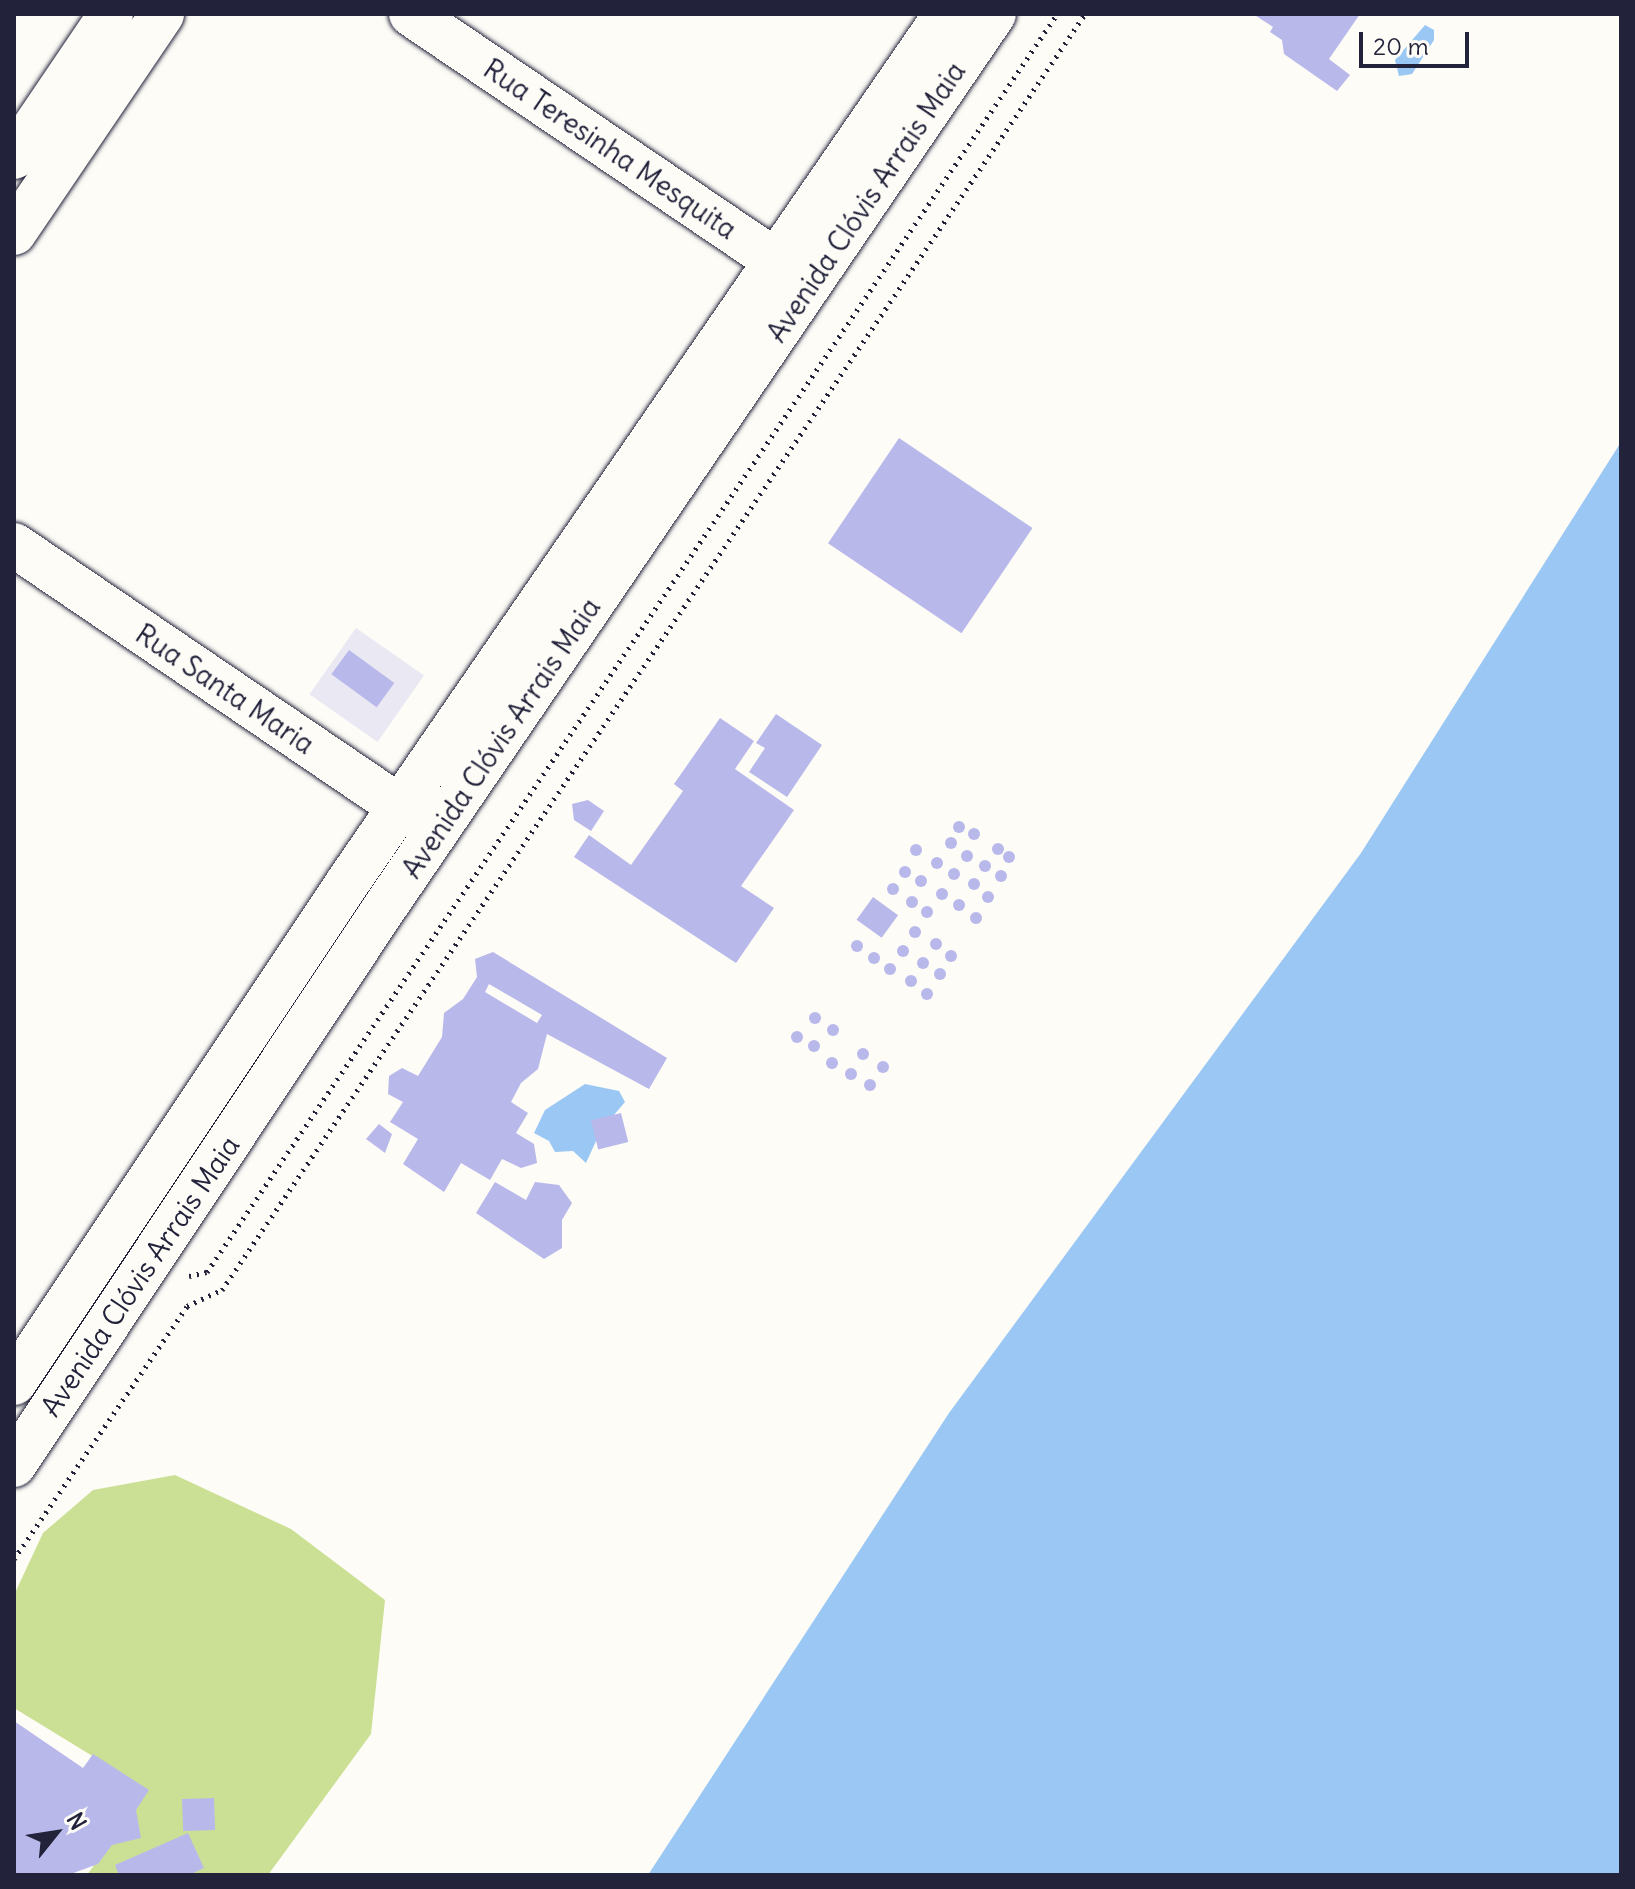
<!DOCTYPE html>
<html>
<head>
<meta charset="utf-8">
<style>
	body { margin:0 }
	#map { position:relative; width:1635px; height:1889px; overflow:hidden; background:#fdfcf7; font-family:Delius,sans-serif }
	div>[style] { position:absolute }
	.built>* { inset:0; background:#e9e8f3; transform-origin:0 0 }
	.green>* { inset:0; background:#cce095 }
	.water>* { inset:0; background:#9ac7f4 }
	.building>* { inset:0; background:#b9b8ea; transform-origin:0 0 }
	.round { border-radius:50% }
	.path>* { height:5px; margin-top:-2.5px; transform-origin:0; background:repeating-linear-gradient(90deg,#22223b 0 2px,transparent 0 8px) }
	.roads { filter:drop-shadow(0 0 2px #22223b) drop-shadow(0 0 2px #22223b) }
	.minor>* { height:44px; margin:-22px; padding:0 22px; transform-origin:22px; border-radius:22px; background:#fdfcf7 }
	.major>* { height:44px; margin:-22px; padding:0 22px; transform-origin:22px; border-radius:22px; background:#fdfcf7 }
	span { translate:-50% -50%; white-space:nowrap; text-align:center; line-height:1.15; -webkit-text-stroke:8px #fdfcf7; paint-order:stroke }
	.street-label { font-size:28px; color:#22223b }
	.frame { position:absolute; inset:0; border:16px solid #22223b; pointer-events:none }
	.north { position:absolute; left:16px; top:1793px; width:80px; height:80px; -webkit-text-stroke:6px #fdfcf7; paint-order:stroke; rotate:60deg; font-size:22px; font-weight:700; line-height:32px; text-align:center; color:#22223b }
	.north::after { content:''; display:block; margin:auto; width:28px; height:36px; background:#22223b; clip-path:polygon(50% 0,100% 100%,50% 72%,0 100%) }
	.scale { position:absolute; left:1359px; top:32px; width:110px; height:36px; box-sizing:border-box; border:4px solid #22223b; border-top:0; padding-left:10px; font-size:24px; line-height:28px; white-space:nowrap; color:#22223b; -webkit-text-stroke:6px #fdfcf7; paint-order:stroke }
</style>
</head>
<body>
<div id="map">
	<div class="built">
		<i style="left:356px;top:628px;width:83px;height:81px;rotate:35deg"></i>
	</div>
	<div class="green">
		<i style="clip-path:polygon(175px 1475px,291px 1529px,385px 1600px,371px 1734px,268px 1875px,87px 1875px,148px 1790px,14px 1708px,14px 1595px,43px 1533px,93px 1490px)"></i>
	</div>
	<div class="water">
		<i style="clip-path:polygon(1425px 25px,1434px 30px,1434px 40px,1412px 74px,1399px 76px,1395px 60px)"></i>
		<i style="clip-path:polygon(1621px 442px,1621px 1875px,648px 1875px,949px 1413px,1361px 853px)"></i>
		<i style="clip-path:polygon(585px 1084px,619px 1091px,625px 1102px,601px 1130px,586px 1163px,573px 1151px,555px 1152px,549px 1141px,534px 1133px,545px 1110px)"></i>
	</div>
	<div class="building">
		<i style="clip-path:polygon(1253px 14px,1360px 14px,1329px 59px,1350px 75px,1337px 91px,1284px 54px,1282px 40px,1270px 32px,1273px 27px)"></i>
		<i style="left:899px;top:438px;width:161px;height:127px;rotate:34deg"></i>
		<i style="left:349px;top:650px;width:56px;height:30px;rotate:36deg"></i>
		<i style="clip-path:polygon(776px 714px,822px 745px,787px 797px,749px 772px,765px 748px,756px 743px)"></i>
		<i style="clip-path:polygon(720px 718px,754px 741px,735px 769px,794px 810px,741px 886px,774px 908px,736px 963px,574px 857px,589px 835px,631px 865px,683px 791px,674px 784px)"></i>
		<i style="clip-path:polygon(588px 800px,604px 811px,591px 831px,574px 820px,572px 804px)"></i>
		<i class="round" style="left:953px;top:821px;width:12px;height:12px"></i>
		<i class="round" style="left:968px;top:828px;width:12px;height:12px"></i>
		<i class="round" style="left:945px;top:837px;width:12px;height:12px"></i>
		<i class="round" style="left:992px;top:843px;width:12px;height:12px"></i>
		<i class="round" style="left:910px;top:844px;width:12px;height:12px"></i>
		<i class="round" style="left:961px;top:850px;width:12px;height:12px"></i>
		<i class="round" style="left:1003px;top:851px;width:12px;height:12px"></i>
		<i class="round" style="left:931px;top:857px;width:12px;height:12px"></i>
		<i class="round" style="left:979px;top:860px;width:12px;height:12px"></i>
		<i class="round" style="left:899px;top:866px;width:12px;height:12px"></i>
		<i class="round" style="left:948px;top:868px;width:12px;height:12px"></i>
		<i class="round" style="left:995px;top:870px;width:12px;height:12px"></i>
		<i class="round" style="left:915px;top:875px;width:12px;height:12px"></i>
		<i class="round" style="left:968px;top:878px;width:12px;height:12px"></i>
		<i class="round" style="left:887px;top:883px;width:12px;height:12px"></i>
		<i class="round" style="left:936px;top:888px;width:12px;height:12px"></i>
		<i class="round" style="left:982px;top:891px;width:12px;height:12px"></i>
		<i class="round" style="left:906px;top:896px;width:12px;height:12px"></i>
		<i style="left:873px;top:897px;width:31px;height:28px;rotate:36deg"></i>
		<i class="round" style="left:953px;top:899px;width:12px;height:12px"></i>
		<i class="round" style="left:921px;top:906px;width:12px;height:12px"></i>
		<i class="round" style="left:970px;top:912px;width:12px;height:12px"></i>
		<i class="round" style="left:909px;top:926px;width:12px;height:12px"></i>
		<i class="round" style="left:930px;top:938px;width:12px;height:12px"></i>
		<i class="round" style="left:851px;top:940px;width:12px;height:12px"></i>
		<i class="round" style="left:897px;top:945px;width:12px;height:12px"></i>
		<i class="round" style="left:945px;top:950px;width:12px;height:12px"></i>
		<i class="round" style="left:868px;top:952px;width:12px;height:12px"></i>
		<i style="clip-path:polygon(evenodd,493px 952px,667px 1058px,649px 1089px,547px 1034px,538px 1069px,521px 1083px,511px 1102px,528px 1113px,516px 1133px,534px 1144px,537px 1163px,521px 1168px,502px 1159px,490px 1180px,461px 1163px,444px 1192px,403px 1164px,418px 1139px,390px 1122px,403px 1102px,388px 1094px,389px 1076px,402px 1068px,418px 1076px,442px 1037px,444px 1013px,463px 999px,477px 977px,475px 959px,493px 952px,489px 984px,542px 1015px,537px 1023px,485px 992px,489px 984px)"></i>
		<i class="round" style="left:917px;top:957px;width:12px;height:12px"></i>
		<i class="round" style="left:884px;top:963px;width:12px;height:12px"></i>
		<i class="round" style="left:934px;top:968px;width:12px;height:12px"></i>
		<i class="round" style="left:905px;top:975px;width:12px;height:12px"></i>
		<i class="round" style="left:921px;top:988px;width:12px;height:12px"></i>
		<i class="round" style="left:809px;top:1012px;width:12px;height:12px"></i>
		<i class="round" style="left:827px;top:1024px;width:12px;height:12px"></i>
		<i class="round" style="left:791px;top:1031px;width:12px;height:12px"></i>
		<i class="round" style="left:808px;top:1040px;width:12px;height:12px"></i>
		<i class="round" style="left:857px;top:1048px;width:12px;height:12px"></i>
		<i class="round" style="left:826px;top:1057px;width:12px;height:12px"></i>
		<i class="round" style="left:877px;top:1061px;width:12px;height:12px"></i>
		<i class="round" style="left:845px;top:1068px;width:12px;height:12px"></i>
		<i class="round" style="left:864px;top:1079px;width:12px;height:12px"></i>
		<i style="left:621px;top:1113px;width:30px;height:31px;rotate:76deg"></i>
		<i style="clip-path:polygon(379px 1124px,392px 1134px,385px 1153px,366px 1139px)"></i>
		<i style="clip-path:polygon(495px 1182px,526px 1200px,535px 1182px,559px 1185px,572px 1203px,562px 1220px,562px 1248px,544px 1259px,476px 1213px)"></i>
		<i style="clip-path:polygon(14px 1721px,83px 1768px,93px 1754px,149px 1790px,136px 1810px,141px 1838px,112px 1845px,98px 1864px,68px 1875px,14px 1875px)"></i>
		<i style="left:214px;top:1798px;width:32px;height:32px;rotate:88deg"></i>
		<i style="clip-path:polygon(188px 1833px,204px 1868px,189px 1875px,119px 1875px,115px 1865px)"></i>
	</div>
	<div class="path">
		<i style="left:189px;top:1276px;width:18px;rotate:-13deg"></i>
		<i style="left:207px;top:1272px;width:1518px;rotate:-55.95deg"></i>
		<i style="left:14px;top:1559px;width:306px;rotate:-55.6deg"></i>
		<i style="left:187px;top:1306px;width:38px;rotate:-25deg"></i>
		<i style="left:222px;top:1290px;width:1540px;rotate:-55.93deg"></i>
	</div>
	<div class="roads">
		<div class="minor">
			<i style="left:411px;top:14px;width:480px;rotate:34.1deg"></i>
			<i style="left:14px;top:545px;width:504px;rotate:34.16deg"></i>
		</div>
		<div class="major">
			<i style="left:14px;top:157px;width:173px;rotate:-55.9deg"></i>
			<i style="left:14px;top:233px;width:264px;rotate:-55.9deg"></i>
			<i style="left:14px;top:1383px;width:602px;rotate:-56.31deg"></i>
			<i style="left:348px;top:882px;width:1054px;rotate:-55.44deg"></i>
			<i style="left:14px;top:1465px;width:670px;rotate:-56.38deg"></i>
			<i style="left:385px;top:907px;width:1081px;rotate:-55.71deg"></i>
		</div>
	</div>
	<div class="street-label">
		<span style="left:610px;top:149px;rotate:34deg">Rua Teresinha Mesquita</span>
		<span style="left:866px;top:202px;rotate:-56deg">Avenida Clóvis Arrais Maia</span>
		<span style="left:225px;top:689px;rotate:34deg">Rua Santa Maria</span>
		<span style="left:501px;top:738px;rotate:-56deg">Avenida Clóvis Arrais Maia</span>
		<span style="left:140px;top:1276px;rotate:-56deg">Avenida Clóvis Arrais Maia</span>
	</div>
	<div class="frame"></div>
	<div class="north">N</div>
	<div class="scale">20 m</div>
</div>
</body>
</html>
